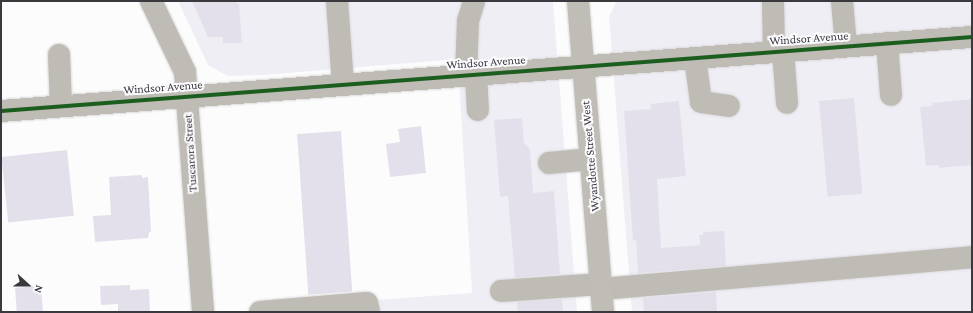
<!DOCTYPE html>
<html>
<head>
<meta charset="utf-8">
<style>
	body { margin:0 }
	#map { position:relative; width:973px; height:313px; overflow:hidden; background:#fcfcfd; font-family:"Crimson Pro",serif }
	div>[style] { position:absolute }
	.built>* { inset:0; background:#f0eef5 }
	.building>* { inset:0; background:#e3e0eb; transform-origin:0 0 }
	.roads { filter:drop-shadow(0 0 1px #d9d9db) drop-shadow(0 0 1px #d9d9db) }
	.minor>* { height:22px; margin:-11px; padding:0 11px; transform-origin:11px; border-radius:11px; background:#bfbbb5 }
	.major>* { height:22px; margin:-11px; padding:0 11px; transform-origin:11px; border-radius:11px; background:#c0bdb7 }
	.cycleway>* { height:4px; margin:-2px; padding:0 2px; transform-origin:2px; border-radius:2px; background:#1b5e20 }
	span { translate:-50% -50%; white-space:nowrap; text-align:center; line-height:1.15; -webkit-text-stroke:4px #fcfbfe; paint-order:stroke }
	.street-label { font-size:12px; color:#3a393e }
	.frame { position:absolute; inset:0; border:2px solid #3a393e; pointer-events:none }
	.north { position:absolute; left:8px; top:265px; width:40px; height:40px; -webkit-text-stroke:3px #fcfbfe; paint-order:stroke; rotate:111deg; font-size:11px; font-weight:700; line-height:16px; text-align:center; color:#3a393e }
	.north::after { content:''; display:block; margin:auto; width:14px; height:18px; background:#3a393e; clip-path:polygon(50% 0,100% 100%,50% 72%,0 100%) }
</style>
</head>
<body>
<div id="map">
	<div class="built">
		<i style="clip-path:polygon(178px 1px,553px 1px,577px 312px,349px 312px,349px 302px,472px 293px,460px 98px,459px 59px,263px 75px,228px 76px,208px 65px)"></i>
		<i style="clip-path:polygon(617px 1px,972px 1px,972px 312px,632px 312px,609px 16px)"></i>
	</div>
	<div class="building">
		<i style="clip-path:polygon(192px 1px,236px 1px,237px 4px,239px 3px,242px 43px,223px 43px,223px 37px,208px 37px)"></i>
		<i style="left:854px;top:98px;width:96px;height:35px;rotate:85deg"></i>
		<i style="clip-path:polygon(972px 99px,972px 165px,939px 168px,939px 165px,926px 166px,920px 107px,932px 106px,932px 103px)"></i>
		<i style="clip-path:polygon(679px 101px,686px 176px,657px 179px,661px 248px,700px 245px,699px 235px,703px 235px,703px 232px,724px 231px,726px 266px,638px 273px,636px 240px,633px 241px,624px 111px,651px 109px,650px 104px)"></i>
		<i style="clip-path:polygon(522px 118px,524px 143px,530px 149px,533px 193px,554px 191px,560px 274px,515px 278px,508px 196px,500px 197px,494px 120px)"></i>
		<i style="clip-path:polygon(421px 126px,426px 173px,390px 177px,386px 144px,400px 142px,398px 129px)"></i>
		<i style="left:341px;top:131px;width:161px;height:44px;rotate:86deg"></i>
		<i style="left:67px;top:150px;width:66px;height:66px;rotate:84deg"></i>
		<i style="clip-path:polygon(142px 175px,142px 178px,148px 177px,151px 232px,149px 232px,148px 238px,95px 242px,93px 216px,111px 215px,109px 177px)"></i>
		<i style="clip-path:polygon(130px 285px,130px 290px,149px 289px,150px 312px,118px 312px,118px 304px,101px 305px,100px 286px)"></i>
		<i style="left:41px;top:286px;width:26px;height:26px;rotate:86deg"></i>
		<i style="clip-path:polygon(716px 292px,717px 312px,644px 312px,643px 298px)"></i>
		<i style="clip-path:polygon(562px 299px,563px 312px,518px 312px,517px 302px)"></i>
	</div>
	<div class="roads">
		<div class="minor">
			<i style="left:151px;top:1px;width:79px;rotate:64.4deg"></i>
			<i style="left:185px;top:72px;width:241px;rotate:85.7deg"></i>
			<i style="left:337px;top:1px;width:83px;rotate:85.9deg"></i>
			<i style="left:773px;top:1px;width:51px;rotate:88.9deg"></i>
			<i style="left:842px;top:1px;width:45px;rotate:84.9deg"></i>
			<i style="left:887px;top:43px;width:52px;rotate:85.6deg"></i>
			<i style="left:783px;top:51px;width:52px;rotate:85.6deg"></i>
			<i style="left:59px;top:55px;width:51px;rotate:87.8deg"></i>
			<i style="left:695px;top:58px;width:44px;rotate:82.2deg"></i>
			<i style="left:701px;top:102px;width:28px;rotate:8deg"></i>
			<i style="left:476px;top:74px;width:36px;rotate:87deg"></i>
			<i style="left:466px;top:75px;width:54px;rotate:-87.9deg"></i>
			<i style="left:468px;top:21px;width:21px;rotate:-73deg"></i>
			<i style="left:1px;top:111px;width:974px;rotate:-4.36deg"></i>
			<i style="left:549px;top:163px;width:42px;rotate:-5.4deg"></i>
			<i style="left:601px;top:289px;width:372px;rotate:-4.9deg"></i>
			<i style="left:501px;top:291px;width:100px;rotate:-4deg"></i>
			<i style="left:260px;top:312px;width:107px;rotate:-4.8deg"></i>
			<i style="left:367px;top:303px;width:9px;rotate:77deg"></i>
		</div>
		<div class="major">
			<i style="left:578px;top:1px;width:312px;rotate:85.4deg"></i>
		</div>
	</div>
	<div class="cycleway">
		<i style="left:1px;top:111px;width:974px;rotate:-4.36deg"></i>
	</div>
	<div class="street-label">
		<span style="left:809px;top:39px;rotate:-4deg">Windsor Avenue</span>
		<span style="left:486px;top:63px;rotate:-4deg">Windsor Avenue</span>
		<span style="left:163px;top:88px;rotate:-4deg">Windsor Avenue</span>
		<span style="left:191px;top:153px;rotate:-94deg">Tuscarora Street</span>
		<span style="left:591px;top:156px;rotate:-95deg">Wyandotte Street West</span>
	</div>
	<div class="frame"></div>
	<div class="north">N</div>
</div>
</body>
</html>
